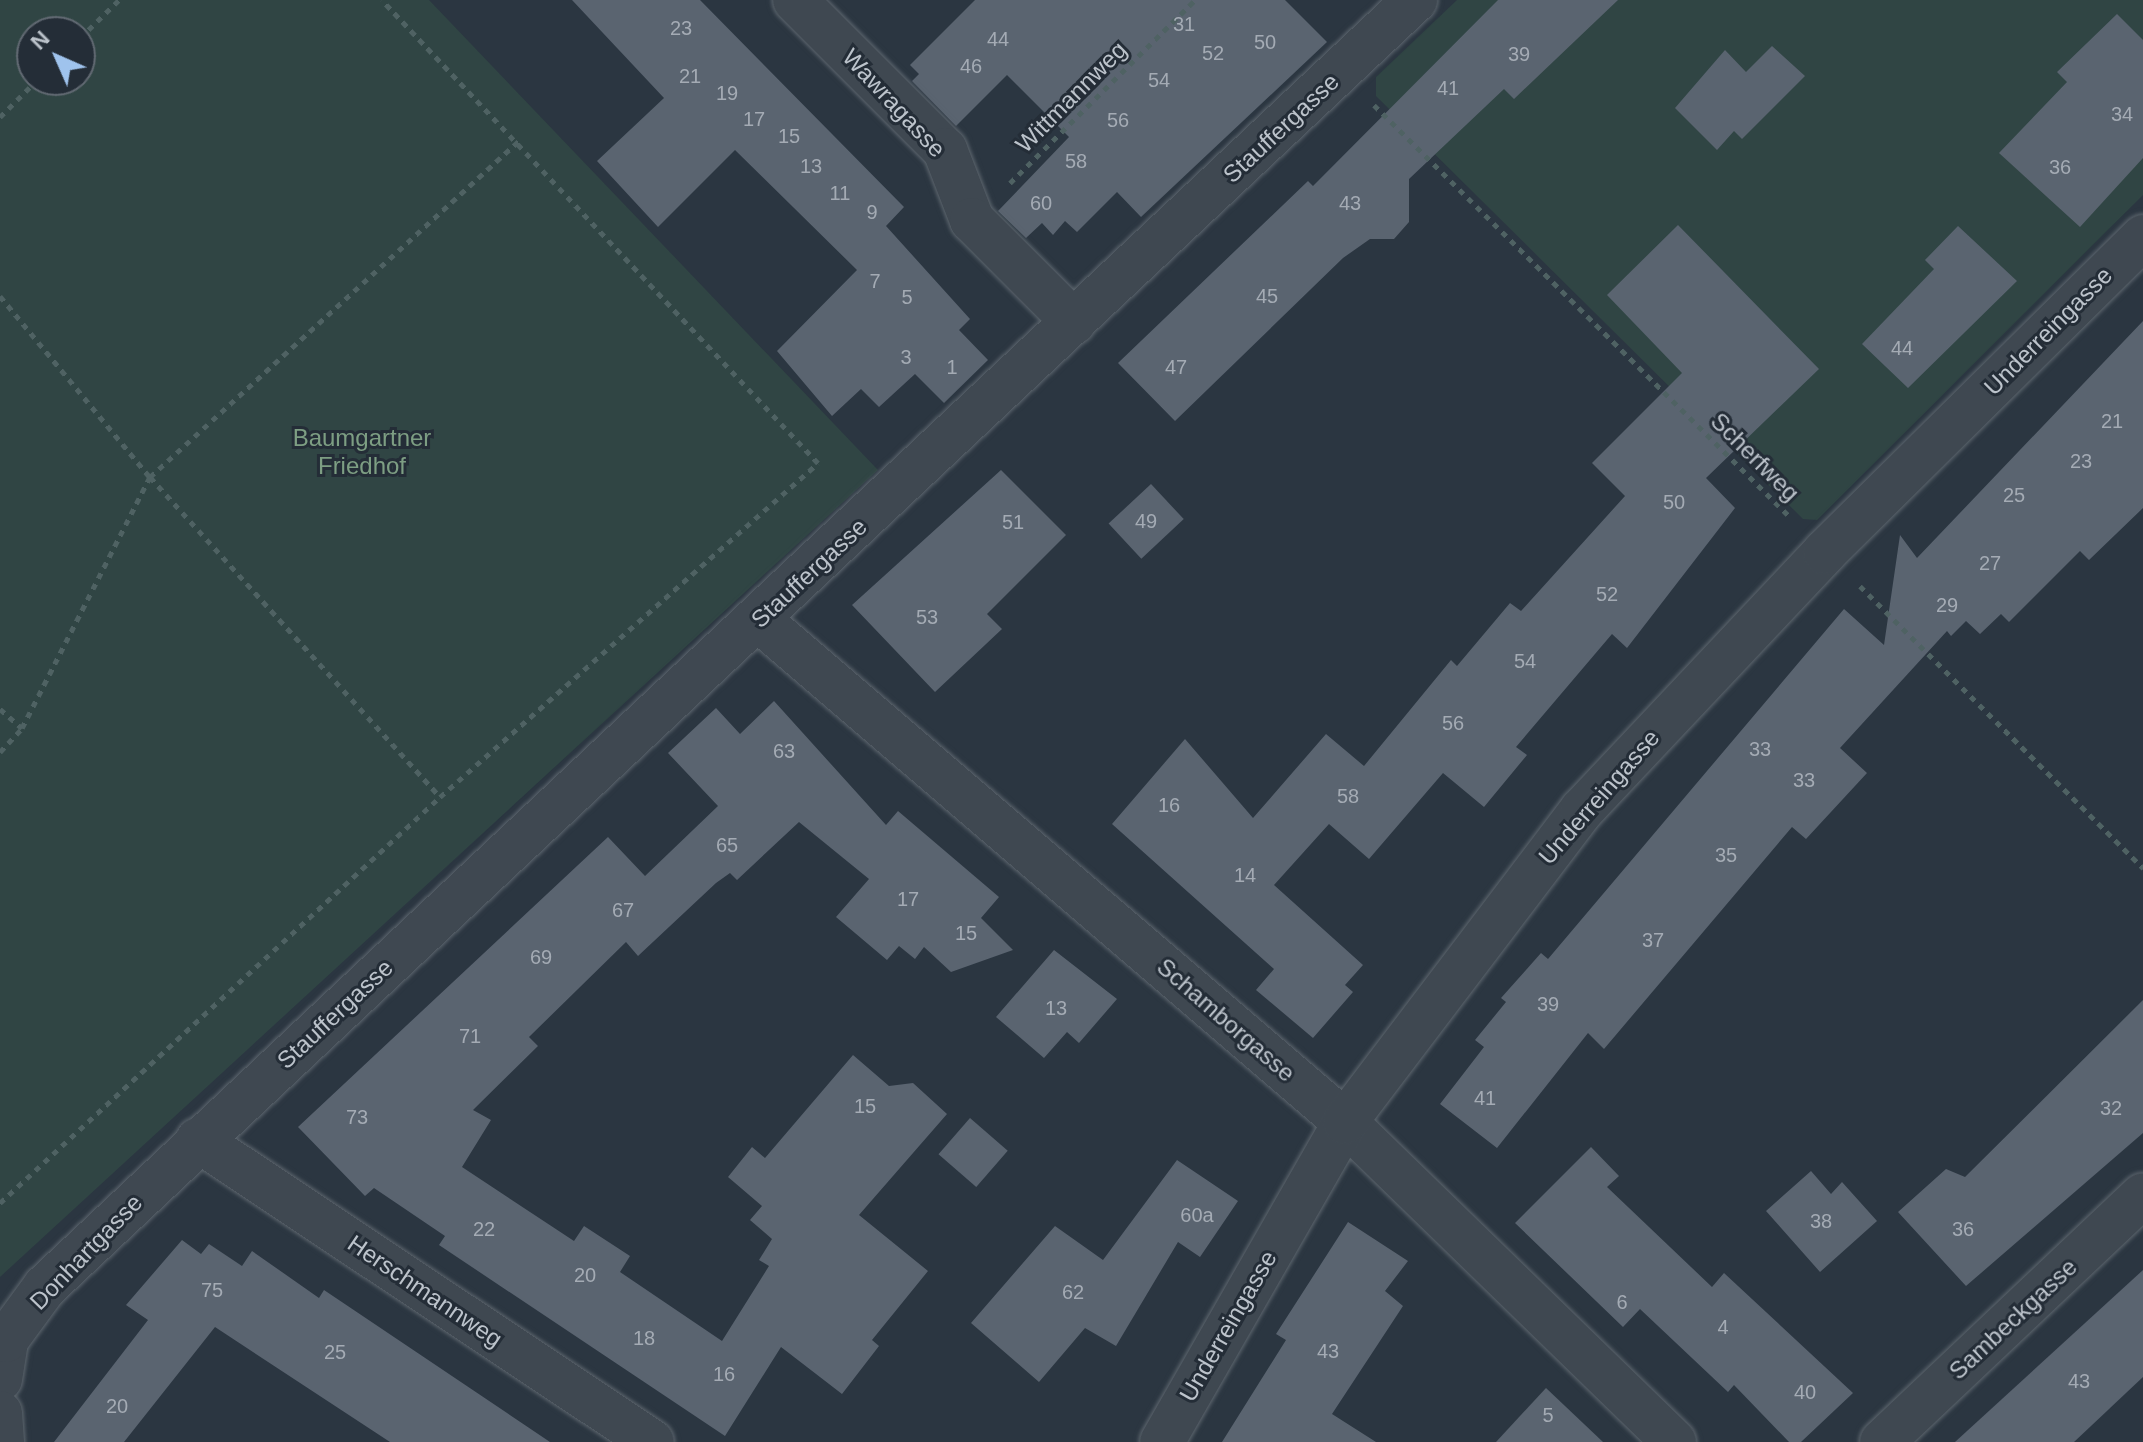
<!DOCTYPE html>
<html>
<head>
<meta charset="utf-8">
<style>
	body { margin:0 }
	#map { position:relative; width:2143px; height:1442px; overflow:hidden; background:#2b3641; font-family:Helvetica,sans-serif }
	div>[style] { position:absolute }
	.green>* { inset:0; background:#304544 }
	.building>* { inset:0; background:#5a6470; transform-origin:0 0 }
	.path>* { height:5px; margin-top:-2.5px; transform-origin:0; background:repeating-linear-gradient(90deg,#4f6263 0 6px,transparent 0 12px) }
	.roads { filter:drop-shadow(0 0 2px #5d666e) drop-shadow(0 0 2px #5d666e) }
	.minor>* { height:44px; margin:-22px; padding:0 22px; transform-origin:22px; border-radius:22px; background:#3f4851 }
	span { translate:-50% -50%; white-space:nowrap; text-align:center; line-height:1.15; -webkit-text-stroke:6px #242d37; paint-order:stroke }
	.number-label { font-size:20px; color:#a4abb4 }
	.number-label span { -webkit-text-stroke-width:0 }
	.street-label { font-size:24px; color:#bcc3cb }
	.park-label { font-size:24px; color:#7d9e83 }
	.north { position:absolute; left:16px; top:16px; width:80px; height:80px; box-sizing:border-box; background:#242d37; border:2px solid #616972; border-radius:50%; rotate:315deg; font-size:22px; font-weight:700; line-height:32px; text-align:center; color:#bcc3cb }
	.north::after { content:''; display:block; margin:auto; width:28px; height:36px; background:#9fc3ed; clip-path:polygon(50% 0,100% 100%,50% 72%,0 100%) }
</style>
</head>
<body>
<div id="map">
	<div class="green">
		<i style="clip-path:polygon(evenodd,0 0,429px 0,878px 470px,0 1277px,0 0,80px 32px,80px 80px,32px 80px,32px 32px,80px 32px)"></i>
		<i style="clip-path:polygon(1457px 0,2143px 0,2143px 195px,1817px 520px,1803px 519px,1376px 96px,1376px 77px)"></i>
	</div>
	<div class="building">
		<i style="clip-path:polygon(572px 0,700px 0,904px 207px,886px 226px,970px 319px,959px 330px,988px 360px,944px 403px,915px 374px,879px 407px,861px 389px,832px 416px,777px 351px,857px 270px,735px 150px,658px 227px,597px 161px,664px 98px)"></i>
		<i style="clip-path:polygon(975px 0,1285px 0,1327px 42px,1141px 217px,1117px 192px,1077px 232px,1065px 221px,1053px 235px,1042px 223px,1026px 238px,998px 211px,1069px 137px,1007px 75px,956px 126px,912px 81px,919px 74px,910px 65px)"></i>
		<i style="clip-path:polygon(1498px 0,1618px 0,1514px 99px,1504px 89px,1409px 179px,1409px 222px,1394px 239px,1370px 239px,1343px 258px,1175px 421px,1118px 363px,1308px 181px,1313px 186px)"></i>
		<i style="clip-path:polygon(2117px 14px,2143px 40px,2143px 158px,2080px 227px,1999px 153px,2067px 82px,2057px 72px)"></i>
		<i style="clip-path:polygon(1772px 46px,1805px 76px,1742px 139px,1734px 131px,1717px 150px,1675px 108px,1725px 50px,1746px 72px)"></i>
		<i style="clip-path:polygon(1678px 225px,1819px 369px,1706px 478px,1735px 508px,1627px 648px,1612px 634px,1516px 747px,1527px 755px,1484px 807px,1443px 773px,1369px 859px,1329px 824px,1274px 885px,1363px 965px,1345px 985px,1353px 992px,1313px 1038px,1256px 990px,1274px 969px,1112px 824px,1185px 739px,1253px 818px,1326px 734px,1364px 766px,1451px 660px,1457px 666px,1510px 603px,1521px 611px,1625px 496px,1592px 463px,1682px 373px,1607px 295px)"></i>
		<i style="clip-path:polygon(1958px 226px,2017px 281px,1908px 388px,1862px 344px,1934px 269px,1925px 260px)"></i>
		<i style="clip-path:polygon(2143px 321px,2143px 508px,2089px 560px,2080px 551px,2009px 622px,2001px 614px,1980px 634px,1966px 621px,1951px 636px,1947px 631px,1840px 748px,1867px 773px,1806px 839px,1792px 827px,1604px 1049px,1588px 1033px,1497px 1148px,1440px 1104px,1484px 1047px,1475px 1040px,1506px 1002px,1501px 998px,1541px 953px,1548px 959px,1844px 609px,1884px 645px,1900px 535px,1917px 558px)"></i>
		<i style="clip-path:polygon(1001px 470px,1066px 535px,987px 614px,1002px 629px,935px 692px,852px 605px)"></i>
		<i style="left:1151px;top:484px;width:48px;height:58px;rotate:47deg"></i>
		<i style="clip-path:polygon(774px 701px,886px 825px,898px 811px,999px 897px,981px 918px,1013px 950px,951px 972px,924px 947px,915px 959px,899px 946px,887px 960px,836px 917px,869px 879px,799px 822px,737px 880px,730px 873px,716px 883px,638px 956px,626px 942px,529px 1037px,538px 1046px,473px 1110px,491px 1120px,462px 1167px,574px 1241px,584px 1226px,630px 1256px,620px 1272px,722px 1341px,769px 1266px,759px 1260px,772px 1239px,750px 1220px,762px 1206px,728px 1177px,752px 1147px,765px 1158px,853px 1055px,889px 1086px,913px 1083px,947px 1114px,859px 1215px,928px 1271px,872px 1340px,879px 1346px,842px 1394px,781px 1347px,725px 1436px,439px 1245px,445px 1236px,374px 1188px,365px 1196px,298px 1127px,608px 837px,645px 876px,718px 806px,668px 753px,716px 708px,740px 734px)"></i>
		<i style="clip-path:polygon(1054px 950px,1117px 999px,1079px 1043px,1067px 1032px,1044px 1058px,996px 1017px)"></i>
		<i style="clip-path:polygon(2143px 1000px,2143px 1133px,1966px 1286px,1898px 1212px,1946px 1169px,1965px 1177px)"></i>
		<i style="left:970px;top:1118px;width:50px;height:48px;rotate:41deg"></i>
		<i style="clip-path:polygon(1591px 1147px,1619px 1176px,1607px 1187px,1712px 1287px,1724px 1273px,1853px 1393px,1801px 1442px,1789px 1442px,1734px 1385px,1728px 1392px,1640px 1309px,1623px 1327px,1515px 1223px)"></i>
		<i style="clip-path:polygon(1177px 1160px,1238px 1201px,1200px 1257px,1178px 1242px,1116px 1346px,1085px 1328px,1039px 1382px,971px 1323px,1055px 1226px,1103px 1260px)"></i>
		<i style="clip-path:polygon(1811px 1171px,1831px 1194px,1842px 1182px,1877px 1221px,1820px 1272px,1766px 1211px)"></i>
		<i style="clip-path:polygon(1348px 1222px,1408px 1261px,1385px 1291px,1403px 1306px,1332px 1414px,1376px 1442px,1222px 1442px,1286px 1340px,1276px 1334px)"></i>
		<i style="clip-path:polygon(182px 1240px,201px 1254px,209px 1244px,242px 1266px,252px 1251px,319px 1298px,324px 1290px,550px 1442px,390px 1442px,215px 1327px,124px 1442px,54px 1442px,148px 1320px,126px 1305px)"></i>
		<i style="clip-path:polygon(2143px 1270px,2143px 1377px,2074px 1442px,1955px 1442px)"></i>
		<i style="clip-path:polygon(1546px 1388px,1603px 1442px,1496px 1442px)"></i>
	</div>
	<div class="path">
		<i style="left:80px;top:38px;width:54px;rotate:-44.3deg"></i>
		<i style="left:1374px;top:105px;width:585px;rotate:44.72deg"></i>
		<i style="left:0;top:117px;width:52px;rotate:-45deg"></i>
		<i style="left:1010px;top:183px;width:260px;rotate:-44.7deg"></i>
		<i style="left:0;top:296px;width:235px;rotate:50.4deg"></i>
		<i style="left:150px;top:477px;width:432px;rotate:47.8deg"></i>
		<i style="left:1860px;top:586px;width:400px;rotate:44.9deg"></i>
		<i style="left:0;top:709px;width:29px;rotate:41deg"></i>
		<i style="left:0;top:752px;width:33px;rotate:-47deg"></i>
		<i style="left:22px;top:728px;width:282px;rotate:-63deg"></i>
		<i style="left:150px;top:477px;width:502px;rotate:-42.34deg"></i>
		<i style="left:0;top:1203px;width:599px;rotate:-42.7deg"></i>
		<i style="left:440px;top:797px;width:504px;rotate:-41.46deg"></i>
		<i style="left:818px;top:463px;width:636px;rotate:-133.28deg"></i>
	</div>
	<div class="roads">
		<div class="minor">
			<i style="left:795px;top:0;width:212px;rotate:45deg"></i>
			<i style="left:945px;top:150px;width:75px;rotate:68.9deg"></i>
			<i style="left:972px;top:220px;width:144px;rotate:45deg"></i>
			<i style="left:759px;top:620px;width:772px;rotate:40.59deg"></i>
			<i style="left:1345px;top:1122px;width:459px;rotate:44.2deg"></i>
			<i style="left:198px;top:1140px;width:545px;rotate:33.63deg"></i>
			<i style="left:0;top:1379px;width:39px;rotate:-81deg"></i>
			<i style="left:6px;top:1340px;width:66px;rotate:-53.7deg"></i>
			<i style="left:45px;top:1287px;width:1880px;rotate:-43.21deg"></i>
			<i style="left:0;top:1413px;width:29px;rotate:86deg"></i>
			<i style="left:1162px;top:1442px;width:369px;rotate:-60.2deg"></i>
			<i style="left:1345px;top:1122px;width:392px;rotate:-52.8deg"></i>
			<i style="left:1582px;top:810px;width:354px;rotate:-46.7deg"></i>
			<i style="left:1825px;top:552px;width:448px;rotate:-44.7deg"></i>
			<i style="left:1882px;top:1442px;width:359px;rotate:-43.4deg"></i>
		</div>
	</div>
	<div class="number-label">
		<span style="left:1184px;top:24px">31</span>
		<span style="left:681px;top:28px">23</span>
		<span style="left:998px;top:39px">44</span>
		<span style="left:1265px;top:42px">50</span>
		<span style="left:1213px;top:53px">52</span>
		<span style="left:1519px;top:54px">39</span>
		<span style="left:971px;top:66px">46</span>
		<span style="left:690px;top:76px">21</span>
		<span style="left:1159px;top:80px">54</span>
		<span style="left:1448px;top:88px">41</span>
		<span style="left:727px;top:93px">19</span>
		<span style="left:2122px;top:114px">34</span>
		<span style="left:754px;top:119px">17</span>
		<span style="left:1118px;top:120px">56</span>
		<span style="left:789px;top:136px">15</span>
		<span style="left:1076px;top:161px">58</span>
		<span style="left:811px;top:166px">13</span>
		<span style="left:2060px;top:167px">36</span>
		<span style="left:840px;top:193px">11</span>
		<span style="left:1041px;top:203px">60</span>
		<span style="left:1350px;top:203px">43</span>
		<span style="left:872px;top:212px">9</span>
		<span style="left:875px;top:281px">7</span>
		<span style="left:1267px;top:296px">45</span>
		<span style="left:907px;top:297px">5</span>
		<span style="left:1902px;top:348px">44</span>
		<span style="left:906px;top:357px">3</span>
		<span style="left:952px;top:367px">1</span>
		<span style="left:1176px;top:367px">47</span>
		<span style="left:2112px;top:421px">21</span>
		<span style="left:2081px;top:461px">23</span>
		<span style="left:2014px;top:495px">25</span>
		<span style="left:1674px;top:502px">50</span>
		<span style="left:1146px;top:521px">49</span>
		<span style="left:1013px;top:522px">51</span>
		<span style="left:1990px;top:563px">27</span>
		<span style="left:1607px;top:594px">52</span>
		<span style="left:1947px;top:605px">29</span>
		<span style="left:927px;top:617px">53</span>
		<span style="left:1525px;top:661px">54</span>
		<span style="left:1453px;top:723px">56</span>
		<span style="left:1760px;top:749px">33</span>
		<span style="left:784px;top:751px">63</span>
		<span style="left:1804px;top:780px">33</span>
		<span style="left:1348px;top:796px">58</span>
		<span style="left:1169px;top:805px">16</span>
		<span style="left:727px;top:845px">65</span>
		<span style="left:1726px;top:855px">35</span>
		<span style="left:1245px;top:875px">14</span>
		<span style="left:908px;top:899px">17</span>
		<span style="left:623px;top:910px">67</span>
		<span style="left:966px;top:933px">15</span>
		<span style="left:1653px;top:940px">37</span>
		<span style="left:541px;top:957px">69</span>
		<span style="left:1548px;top:1004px">39</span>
		<span style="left:1056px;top:1008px">13</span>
		<span style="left:470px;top:1036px">71</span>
		<span style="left:1485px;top:1098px">41</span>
		<span style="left:865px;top:1106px">15</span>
		<span style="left:2111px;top:1108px">32</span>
		<span style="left:357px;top:1117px">73</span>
		<span style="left:1197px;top:1215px">60a</span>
		<span style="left:1821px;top:1221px">38</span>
		<span style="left:484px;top:1229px">22</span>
		<span style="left:1963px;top:1229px">36</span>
		<span style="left:585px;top:1275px">20</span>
		<span style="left:212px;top:1290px">75</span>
		<span style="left:1073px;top:1292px">62</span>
		<span style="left:1622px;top:1302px">6</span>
		<span style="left:1723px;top:1327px">4</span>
		<span style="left:644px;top:1338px">18</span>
		<span style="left:1328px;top:1351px">43</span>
		<span style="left:335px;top:1352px">25</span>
		<span style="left:724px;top:1374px">16</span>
		<span style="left:2079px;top:1381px">43</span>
		<span style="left:1805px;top:1392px">40</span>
		<span style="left:117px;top:1406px">20</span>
		<span style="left:1548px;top:1415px">5</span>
	</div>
	<div class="street-label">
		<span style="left:1071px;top:97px;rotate:-45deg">Wittmannweg</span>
		<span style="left:894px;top:103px;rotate:47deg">Wawragasse</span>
		<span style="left:1281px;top:128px;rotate:-43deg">Stauffergasse</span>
		<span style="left:2048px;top:331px;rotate:-45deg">Underreingasse</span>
		<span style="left:1755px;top:457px;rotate:45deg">Scherfweg</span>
		<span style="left:809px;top:573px;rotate:-43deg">Stauffergasse</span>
		<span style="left:1599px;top:797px;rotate:-49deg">Underreingasse</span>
		<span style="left:335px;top:1014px;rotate:-43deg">Stauffergasse</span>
		<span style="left:1226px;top:1020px;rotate:41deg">Schamborgasse</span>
		<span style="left:86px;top:1252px;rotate:-46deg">Donhartgasse</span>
		<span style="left:425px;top:1291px;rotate:34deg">Herschmannweg</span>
		<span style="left:2013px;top:1319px;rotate:-43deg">Sambeckgasse</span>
		<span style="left:1228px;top:1326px;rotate:-60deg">Underreingasse</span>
	</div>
	<div class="park-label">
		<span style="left:362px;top:452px">Baumgartner<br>Friedhof</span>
	</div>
	<div class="north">N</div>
</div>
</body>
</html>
